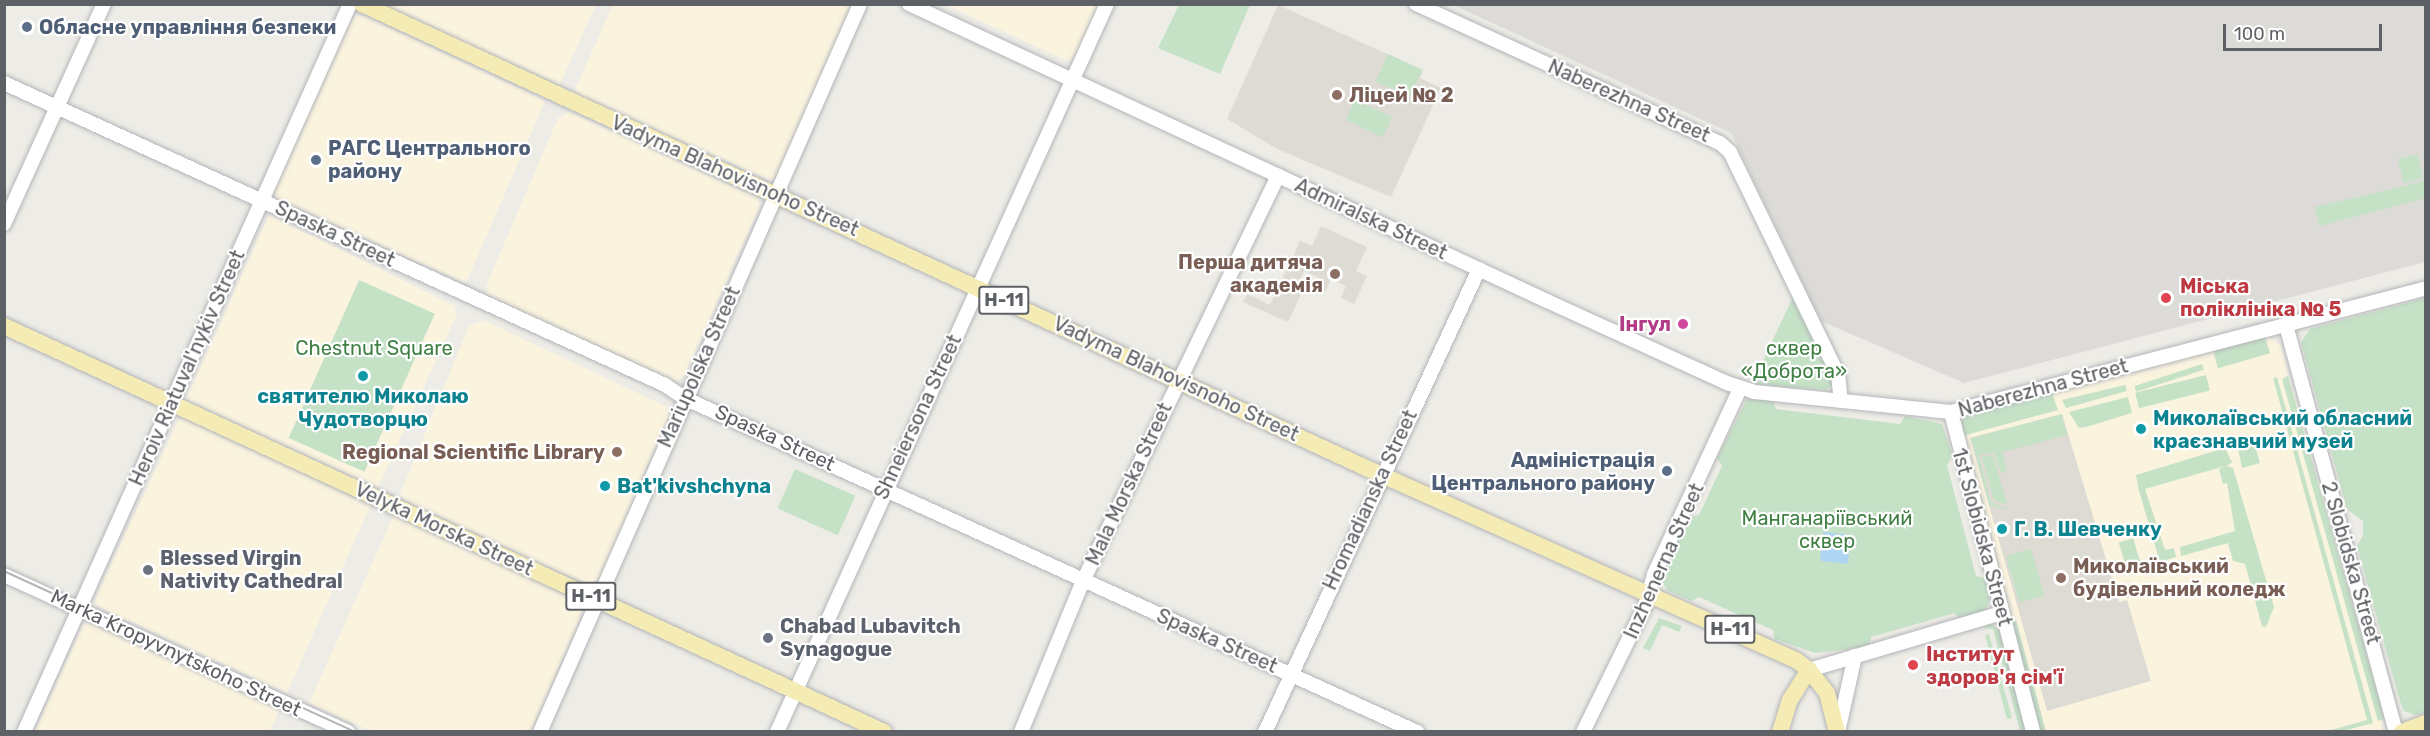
<!DOCTYPE html>
<html>
<head>
<meta charset="utf-8">
<style>
	body { margin:0 }
	#map { position:relative; width:2430px; height:736px; overflow:hidden; background:#eeece6; font-family:Rubik,sans-serif }
	div>[style] { position:absolute }
	.commercial>* { inset:0; background:#faf4df }
	.industrial>* { inset:0; background:#dddbd8 }
	.education>* { inset:0; background:#dddbd4 }
	.green>* { inset:0; background:#c5e2c6; transform-origin:0 0 }
	.water>* { inset:0; background:#afd5f4; transform-origin:0 0 }
	.roads { filter:drop-shadow(0 0 2px #b3b5b9) drop-shadow(0 0 2px #b3b5b9) }
	.minor>* { height:14px; margin:-7px; padding:0 7px; transform-origin:7px; border-radius:7px; background:#fff }
	.major>* { height:16px; margin:-8px; padding:0 8px; transform-origin:8px; border-radius:8px; background:#f5ebb4 }
	.tram>* { height:1.5px; margin:-0.75px; padding:0 0.75px; transform-origin:0.75px; border-radius:0.75px; background:#b3b4b4 }
	.dots>* { width:16px; height:16px; translate:-50% -50%; box-sizing:border-box; border:3px solid #fff; border-radius:50% }
	span { translate:-50% -50%; white-space:nowrap; text-align:center; line-height:1.15; -webkit-text-stroke:4.5px #fff; paint-order:stroke }
	.shield-label span { padding:2px 4px; background:#fff; border:2px solid; border-radius:4px; -webkit-text-stroke-width:0 }
	.shield-label { font-size:18px; color:#5d6064; font-weight:700 }
	.service-label { font-size:20px; color:#4e5e75; font-weight:700 }
	.left { translate:0 -50%; text-align:left }
	.right { translate:-100% -50%; text-align:right }
	.education-label { font-size:20px; color:#785e54; font-weight:700 }
	.street-label { font-size:20px; color:#5d6064 }
	.health-label { font-size:20px; color:#be3a42; font-weight:700 }
	.hotel-label { font-size:20px; color:#b23c85; font-weight:700 }
	.park-label { font-size:20px; color:#408044 }
	.culture-label { font-size:20px; color:#0d838f; font-weight:700 }
	.worship-label { font-size:20px; color:#5b616d; font-weight:700 }
	.frame { position:absolute; inset:0; border:6px solid #5d6064; pointer-events:none }
	.scale { position:absolute; left:2223px; top:24px; width:159px; height:27px; box-sizing:border-box; border:3px solid #5d6064; border-top:0; padding-left:8px; font-size:18px; line-height:21px; white-space:nowrap; color:#5d6064; -webkit-text-stroke:4px #fff; paint-order:stroke }
</style>
</head>
<body>
<div id="map">
	<div class="commercial">
		<i style="clip-path:polygon(381px 5px,596px 5px,559px 86px)"></i>
		<i style="clip-path:polygon(613px 5px,854px 5px,780px 173px,770px 180px,576px 95px,575px 89px)"></i>
		<i style="clip-path:polygon(946px 5px,1102px 5px,1078px 56px,1068px 61px)"></i>
		<i style="clip-path:polygon(356px 16px,365px 16px,545px 101px,466px 283px,278px 200px,273px 194px,350px 22px)"></i>
		<i style="clip-path:polygon(569px 112px,758px 198px,760px 206px,684px 375px,679px 380px,668px 381px,487px 295px,487px 284px,558px 118px)"></i>
		<i style="clip-path:polygon(269px 215px,455px 306px,456px 316px,378px 488px,186px 400px)"></i>
		<i style="clip-path:polygon(483px 320px,667px 407px,669px 416px,599px 580px,585px 583px,577px 580px,407px 502px,400px 494px,469px 326px)"></i>
		<i style="clip-path:polygon(2268px 336px,2280px 345px,2382px 709px,2382px 730px,2040px 731px,1960px 423px,1967px 416px)"></i>
		<i style="clip-path:polygon(180px 417px,371px 504px,287px 693px,95px 605px,95px 599px)"></i>
		<i style="clip-path:polygon(394px 515px,575px 598px,581px 606px,579px 621px,531px 731px,371px 731px,309px 703px)"></i>
		<i style="clip-path:polygon(88px 622px,280px 709px,270px 731px,35px 731px,82px 627px)"></i>
	</div>
	<div class="industrial">
		<i style="clip-path:polygon(1453px 5px,2425px 5px,2425px 262px,1964px 383px,1821px 321px,1731px 133px)"></i>
	</div>
	<div class="education">
		<i style="clip-path:polygon(1278px 5px,1423px 70px,1420px 78px,1441px 88px,1391px 197px,1277px 149px,1227px 119px)"></i>
		<i style="clip-path:polygon(1321px 226px,1367px 247px,1356px 271px,1367px 276px,1354px 304px,1341px 298px,1346px 286px,1331px 279px,1325px 292px,1315px 288px,1320px 278px,1304px 271px,1296px 289px,1302px 292px,1288px 322px,1243px 302px,1247px 294px,1270px 305px,1300px 241px,1312px 246px)"></i>
		<i style="clip-path:polygon(2062px 414px,2119px 602px,2127px 600px,2151px 681px,2047px 711px,1970px 438px)"></i>
	</div>
	<div class="green">
		<i style="clip-path:polygon(1179px 5px,1250px 5px,1220px 74px,1158px 48px)"></i>
		<i style="left:1388px;top:54px;width:38px;height:30px;rotate:25deg"></i>
		<i style="left:1355px;top:100px;width:41px;height:22px;rotate:25deg"></i>
		<i style="left:2417px;top:154px;width:25px;height:20px;rotate:76deg"></i>
		<i style="clip-path:polygon(2425px 181px,2425px 198px,2320px 226px,2315px 207px)"></i>
		<i style="left:359px;top:280px;width:83px;height:173px;rotate:24deg"></i>
		<i style="clip-path:polygon(1793px 297px,1832px 375px,1833px 384px,1826px 390px,1752px 384px)"></i>
		<i style="clip-path:polygon(2425px 298px,2426px 713px,2415px 715px,2404px 711px,2400px 701px,2357px 546px,2363px 535px,2363px 521px,2347px 509px,2301px 342px,2310px 329px)"></i>
		<i style="left:2265px;top:336px;width:18px;height:54px;rotate:74deg"></i>
		<i style="left:2202px;top:364px;width:6px;height:71px;rotate:72deg"></i>
		<i style="left:2206px;top:375px;width:16px;height:73px;rotate:76deg"></i>
		<i style="clip-path:polygon(2288px 376px,2382px 709px,2384px 719px,2378px 721px,2282px 379px)"></i>
		<i style="clip-path:polygon(2277px 377px,2373px 723px,2343px 731px,2328px 731px,2367px 720px,2273px 378px)"></i>
		<i style="clip-path:polygon(2125px 385px,2127px 391px,2066px 408px,2062px 400px)"></i>
		<i style="clip-path:polygon(2052px 393px,2058px 410px,1962px 436px,1960px 423px,1967px 416px)"></i>
		<i style="clip-path:polygon(2128px 397px,2132px 413px,2086px 427px,2079px 428px,2069px 412px)"></i>
		<i style="clip-path:polygon(1752px 398px,1773px 400px,1776px 409px,1900px 424px,1905px 416px,1942px 424px,1953px 456px,1947px 465px,1976px 576px,1985px 578px,1990px 600px,1985px 612px,1960px 620px,1955px 613px,1871px 637px,1869px 647px,1815px 653px,1774px 639px,1773px 630px,1699px 597px,1691px 601px,1667px 590px,1661px 579px,1664px 569px,1690px 517px,1699px 515px,1722px 466px,1717px 458px,1747px 399px)"></i>
		<i style="clip-path:polygon(2062px 414px,2067px 435px,2002px 452px,2007px 471px,2001px 473px,1994px 453px,1979px 455px,1991px 502px,2009px 510px,1990px 506px,1971px 438px)"></i>
		<i style="clip-path:polygon(2252px 435px,2260px 463px,2242px 468px,2237px 444px)"></i>
		<i style="clip-path:polygon(2225px 448px,2232px 462px,2227px 466px,2233px 468px,2274px 607px,2266px 627px,2262px 626px,2245px 564px,2233px 561px,2228px 543px,2181px 556px,2180px 547px,2235px 531px,2227px 483px,2223px 484px,2219px 469px,2225px 466px,2145px 489px,2165px 550px,2174px 548px,2176px 557px,2160px 562px,2139px 491px,2136px 475px)"></i>
		<i style="clip-path:polygon(1990px 455px,1993px 456px,2007px 504px,1994px 501px,1982px 457px)"></i>
		<i style="left:795px;top:469px;width:66px;height:43px;rotate:24deg"></i>
		<i style="left:2133px;top:538px;width:34px;height:15px;rotate:73deg"></i>
		<i style="left:2031px;top:549px;width:48px;height:26px;rotate:74deg"></i>
		<i style="clip-path:polygon(1659px 618px,1682px 626px,1679px 632px,1662px 625px,1650px 651px,1643px 648px)"></i>
		<i style="left:2016px;top:620px;width:115px;height:5px;rotate:75deg"></i>
		<i style="clip-path:polygon(1990px 623px,1999px 629px,2026px 731px,2020px 731px,1993px 629px,1983px 628px)"></i>
		<i style="clip-path:polygon(1989px 634px,2012px 718px,2007px 719px,1985px 635px)"></i>
	</div>
	<div class="water">
		<i style="left:1823px;top:532px;width:28px;height:29px;rotate:6deg"></i>
	</div>
	<div class="roads">
		<div class="minor">
			<i style="left:909px;top:4px;width:704px;rotate:24.96deg"></i>
			<i style="left:1547px;top:301px;width:198px;rotate:24.5deg"></i>
			<i style="left:1727px;top:383px;width:28px;rotate:18deg"></i>
			<i style="left:1754px;top:392px;width:198px;rotate:5.8deg"></i>
			<i style="left:1951px;top:412px;width:491px;rotate:-14.6deg"></i>
			<i style="left:1416px;top:4px;width:334px;rotate:24.6deg"></i>
			<i style="left:1720px;top:143px;width:13px;rotate:42deg"></i>
			<i style="left:1730px;top:152px;width:247px;rotate:64.1deg"></i>
			<i style="left:1838px;top:374px;width:27px;rotate:84deg"></i>
			<i style="left:4px;top:83px;width:727px;rotate:24.55deg"></i>
			<i style="left:665px;top:385px;width:23px;rotate:34deg"></i>
			<i style="left:684px;top:398px;width:806px;rotate:24.5deg"></i>
			<i style="left:4px;top:224px;width:242px;rotate:-65.6deg"></i>
			<i style="left:2286px;top:325px;width:422px;rotate:74.9deg"></i>
			<i style="left:1951px;top:412px;width:330px;rotate:75.6deg"></i>
			<i style="left:4px;top:575px;width:378px;rotate:24.5deg"></i>
			<i style="left:1809px;top:670px;width:200px;rotate:-16.5deg"></i>
			<i style="left:24px;top:732px;width:798px;rotate:-65.88deg"></i>
			<i style="left:540px;top:732px;width:795px;rotate:-66.27deg"></i>
			<i style="left:777px;top:732px;width:799px;rotate:-65.62deg"></i>
			<i style="left:1021px;top:732px;width:163px;rotate:-67.7deg"></i>
			<i style="left:1083px;top:581px;width:450px;rotate:-64.3deg"></i>
			<i style="left:1265px;top:732px;width:510px;rotate:-65.19deg"></i>
			<i style="left:1583px;top:732px;width:140px;rotate:-63.8deg"></i>
			<i style="left:1645px;top:606px;width:33px;rotate:-74deg"></i>
			<i style="left:1654px;top:574px;width:204px;rotate:-65.1deg"></i>
			<i style="left:1838px;top:732px;width:78px;rotate:-77.4deg"></i>
		</div>
		<div class="major">
			<i style="left:362px;top:4px;width:1104px;rotate:24.8deg"></i>
			<i style="left:1364px;top:467px;width:473px;rotate:24.1deg"></i>
			<i style="left:1796px;top:660px;width:16px;rotate:38deg"></i>
			<i style="left:1809px;top:670px;width:29px;rotate:52deg"></i>
			<i style="left:1827px;top:693px;width:40px;rotate:75.6deg"></i>
			<i style="left:4px;top:326px;width:969px;rotate:24.77deg"></i>
			<i style="left:1780px;top:732px;width:34px;rotate:-73deg"></i>
			<i style="left:1790px;top:700px;width:36px;rotate:-58deg"></i>
			<i style="left:2402px;top:732px;width:26px;rotate:-21deg"></i>
		</div>
	</div>
	<div class="tram">
		<i style="left:4px;top:571px;width:386px;rotate:24.6deg"></i>
	</div>
	<div class="dots">
		<i style="left:27px;top:27px;background:#5c6f8a"></i>
		<i style="left:1337px;top:95px;background:#8d6e63"></i>
		<i style="left:316px;top:160px;background:#5c6f8a"></i>
		<i style="left:1335px;top:274px;background:#8d6e63"></i>
		<i style="left:2166px;top:298px;background:#e0444e"></i>
		<i style="left:1683px;top:324px;background:#d1479c"></i>
		<i style="left:363px;top:376px;background:#0f9aa8"></i>
		<i style="left:2141px;top:429px;background:#0f9aa8"></i>
		<i style="left:617px;top:452px;background:#8d6e63"></i>
		<i style="left:1667px;top:471px;background:#5c6f8a"></i>
		<i style="left:605px;top:486px;background:#0f9aa8"></i>
		<i style="left:2002px;top:529px;background:#0f9aa8"></i>
		<i style="left:148px;top:570px;background:#6b7280"></i>
		<i style="left:2061px;top:578px;background:#8d6e63"></i>
		<i style="left:768px;top:638px;background:#6b7280"></i>
		<i style="left:1913px;top:665px;background:#e0444e"></i>
	</div>
	<div class="shield-label">
		<span style="left:1004px;top:300px">Н-11</span>
		<span style="left:591px;top:596px">Н-11</span>
		<span style="left:1730px;top:629px">Н-11</span>
	</div>
	<div class="service-label">
		<span class="left" style="left:39px;top:27px">Обласне управління безпеки</span>
		<span class="left" style="left:328px;top:160px">РАГС Центрального<br>району</span>
		<span class="right" style="left:1655px;top:472px">Адміністрація<br>Центрального району</span>
	</div>
	<div class="education-label">
		<span class="left" style="left:1349px;top:95px">Ліцей № 2</span>
		<span class="right" style="left:1323px;top:274px">Перша дитяча<br>академія</span>
		<span class="right" style="left:605px;top:452px">Regional Scientific Library</span>
		<span class="left" style="left:2073px;top:578px">Миколаївський<br>будівельний коледж</span>
	</div>
	<div class="street-label">
		<span style="left:1629px;top:101px;rotate:24deg">Naberezhna Street</span>
		<span style="left:735px;top:176px;rotate:24deg">Vadyma Blahovisnoho Street</span>
		<span style="left:1371px;top:219px;rotate:25deg">Admiralska Street</span>
		<span style="left:335px;top:234px;rotate:25deg">Spaska Street</span>
		<span style="left:699px;top:367px;rotate:-66deg">Mariupolska Street</span>
		<span style="left:187px;top:368px;rotate:-66deg">Heroiv Riatuval'nykiv Street</span>
		<span style="left:1176px;top:379px;rotate:25deg">Vadyma Blahovisnoho Street</span>
		<span style="left:2043px;top:388px;rotate:-15deg">Naberezhna Street</span>
		<span style="left:918px;top:417px;rotate:-65deg">Shneiersona Street</span>
		<span style="left:775px;top:438px;rotate:25deg">Spaska Street</span>
		<span style="left:1129px;top:484px;rotate:-65deg">Mala Morska Street</span>
		<span style="left:1370px;top:500px;rotate:-65deg">Hromadianska Street</span>
		<span style="left:444px;top:529px;rotate:25deg">Velyka Morska Street</span>
		<span style="left:1982px;top:537px;rotate:75deg">1st Slobidska Street</span>
		<span style="left:1664px;top:561px;rotate:-66deg">Inzhenerna Street</span>
		<span style="left:2351px;top:563px;rotate:74deg">2 Slobidska Street</span>
		<span style="left:1217px;top:641px;rotate:24deg">Spaska Street</span>
		<span style="left:176px;top:653px;rotate:25deg">Marka Kropyvnytskoho Street</span>
	</div>
	<div class="health-label">
		<span class="left" style="left:2180px;top:298px">Міська<br>поліклініка № 5</span>
		<span class="left" style="left:1926px;top:666px">Інститут<br>здоров'я сім'ї</span>
	</div>
	<div class="hotel-label">
		<span class="right" style="left:1671px;top:324px">Інгул</span>
	</div>
	<div class="park-label">
		<span style="left:374px;top:348px">Chestnut Square</span>
		<span style="left:1794px;top:360px">сквер<br>«Доброта»</span>
		<span style="left:1827px;top:530px">Манганаріївський<br>сквер</span>
	</div>
	<div class="culture-label">
		<span style="left:363px;top:408px">святителю Миколаю<br>Чудотворцю</span>
		<span class="left" style="left:2153px;top:430px">Миколаївський обласний<br>краєзнавчий музей</span>
		<span class="left" style="left:617px;top:486px">Bat'kivshchyna</span>
		<span class="left" style="left:2014px;top:529px">Г. В. Шевченку</span>
	</div>
	<div class="worship-label">
		<span class="left" style="left:160px;top:570px">Blessed Virgin<br>Nativity Cathedral</span>
		<span class="left" style="left:780px;top:638px">Chabad Lubavitch<br>Synagogue</span>
	</div>
	<div class="frame"></div>
	<div class="scale">100 m</div>
</div>
</body>
</html>
